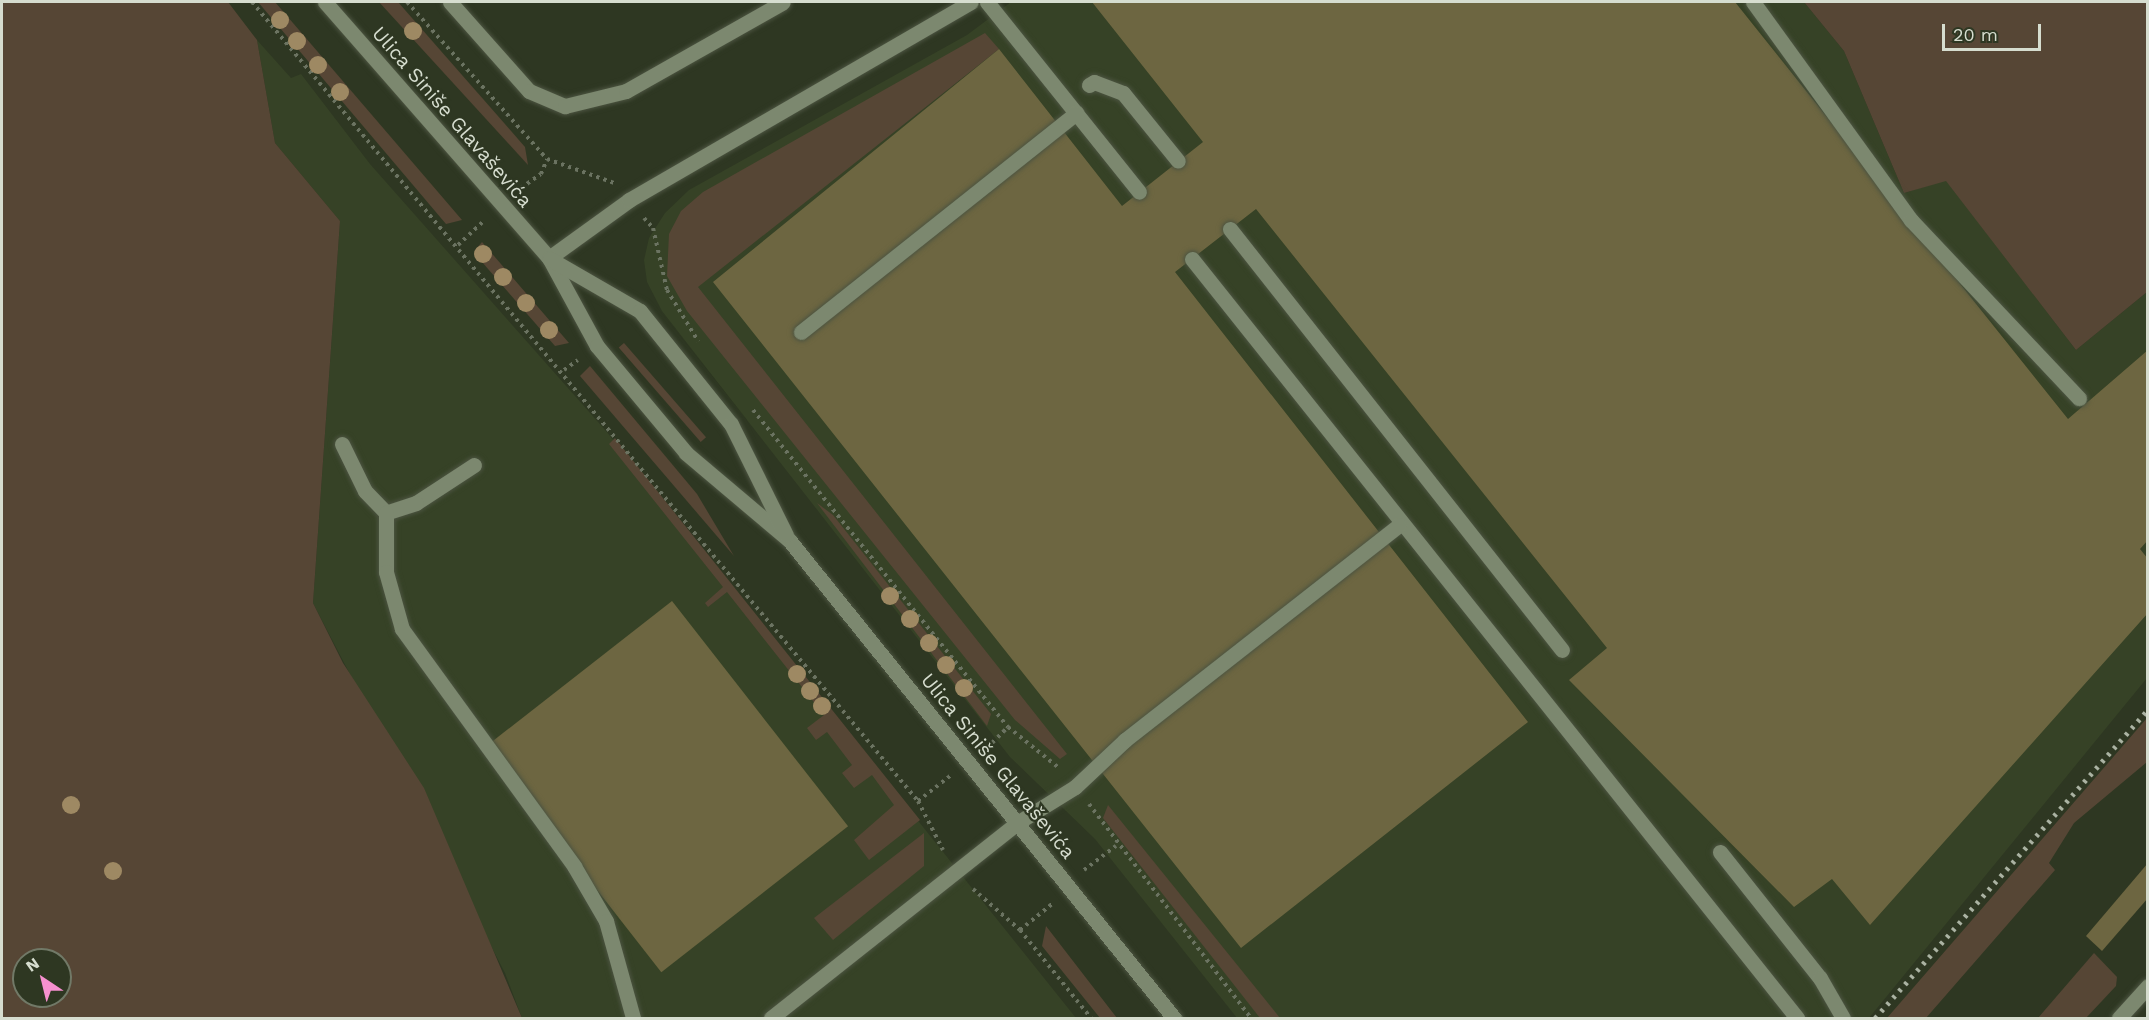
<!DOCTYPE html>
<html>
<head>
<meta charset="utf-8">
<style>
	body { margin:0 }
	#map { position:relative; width:2149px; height:1020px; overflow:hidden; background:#2e3722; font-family:"Work Sans",sans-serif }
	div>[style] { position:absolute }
	.built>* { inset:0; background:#364226 }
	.green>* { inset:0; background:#564635; transform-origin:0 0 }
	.building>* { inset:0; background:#6d6641; transform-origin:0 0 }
	.path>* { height:4px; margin-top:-2px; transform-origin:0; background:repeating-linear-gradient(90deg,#6b7361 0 3px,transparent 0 7.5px) }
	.roads { filter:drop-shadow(0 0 2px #4c5441) drop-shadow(0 0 2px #4c5441) }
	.service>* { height:15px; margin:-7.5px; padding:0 7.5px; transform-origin:7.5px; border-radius:7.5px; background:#7c886f }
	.minor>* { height:15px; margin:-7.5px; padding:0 7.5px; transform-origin:7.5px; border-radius:7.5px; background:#7c886f }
	.tertiary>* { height:15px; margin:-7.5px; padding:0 7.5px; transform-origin:7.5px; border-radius:7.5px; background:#7c886f }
	.rail>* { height:4.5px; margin-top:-2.25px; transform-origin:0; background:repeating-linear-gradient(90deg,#abb3a3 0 3px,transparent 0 9px) }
	.trees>* { width:18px; height:18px; margin:-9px; border-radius:50%; background:#9e8963 }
	span { translate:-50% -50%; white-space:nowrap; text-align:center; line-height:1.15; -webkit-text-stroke:4.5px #2e3722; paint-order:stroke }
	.street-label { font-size:20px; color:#d6ddcf }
	.frame { position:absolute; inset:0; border:3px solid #d6ddcf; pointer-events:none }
	.north { position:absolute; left:12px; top:948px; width:60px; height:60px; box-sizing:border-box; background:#2e3722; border:2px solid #717967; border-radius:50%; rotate:325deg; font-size:16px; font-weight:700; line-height:24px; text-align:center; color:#d6ddcf }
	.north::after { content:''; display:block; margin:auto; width:21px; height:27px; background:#f690cf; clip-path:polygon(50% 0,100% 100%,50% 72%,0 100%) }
	.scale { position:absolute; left:1942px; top:24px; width:99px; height:27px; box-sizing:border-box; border:3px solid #d6ddcf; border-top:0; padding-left:8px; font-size:18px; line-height:21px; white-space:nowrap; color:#d6ddcf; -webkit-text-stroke:4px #2e3722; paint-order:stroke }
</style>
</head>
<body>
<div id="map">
	<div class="built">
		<i style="clip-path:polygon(1011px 2px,1804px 2px,1844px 51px,1904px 193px,1946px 180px,2076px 350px,2147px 292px,2147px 678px,1869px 1018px,1237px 1018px,1095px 839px,1010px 757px,662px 311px,647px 282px,644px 260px,649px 238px,665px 213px,689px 190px,967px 35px)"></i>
		<i style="clip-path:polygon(257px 40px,291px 78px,301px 74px,370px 164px,606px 431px,1076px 1018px,522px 1018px,505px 973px,313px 603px,340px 221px,275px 143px)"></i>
	</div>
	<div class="green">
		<i style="clip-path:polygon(evenodd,2px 2px,228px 2px,257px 40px,275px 143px,340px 221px,313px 603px,343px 663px,424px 788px,522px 1018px,2px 1018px,2px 2px,24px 960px,60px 960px,60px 996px,24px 996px,24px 960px)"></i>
		<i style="clip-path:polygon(258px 2px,275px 2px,462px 220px,446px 224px)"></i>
		<i style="clip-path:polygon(379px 2px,398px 2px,525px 147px,528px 165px)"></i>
		<i style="clip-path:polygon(1804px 2px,2147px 2px,2147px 292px,2076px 350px,1946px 181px,1904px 193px,1844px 51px)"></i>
		<i style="clip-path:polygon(985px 33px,999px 49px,698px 287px,1067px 754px,1060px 759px,1015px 720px,687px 311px,667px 276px,669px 234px,681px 211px,703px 192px)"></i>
		<i style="clip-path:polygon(482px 242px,569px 343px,555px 346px,482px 262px,476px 249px)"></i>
		<i style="left:624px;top:343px;width:125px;height:7px;rotate:49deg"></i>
		<i style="clip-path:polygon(590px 366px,697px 494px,734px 556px,580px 376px)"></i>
		<i style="clip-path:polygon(615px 438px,920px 820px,869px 860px,854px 840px,894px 805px,872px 775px,854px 788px,842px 773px,852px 765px,827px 732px,816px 740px,807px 728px,824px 715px,727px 592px,708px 607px,705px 603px,723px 587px,609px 444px)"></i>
		<i style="clip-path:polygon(817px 503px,833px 515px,991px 714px,987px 726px)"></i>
		<i style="clip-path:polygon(2147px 718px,2147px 762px,2074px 823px,2049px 863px,2055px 870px,1926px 1018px,1887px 1018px)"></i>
		<i style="clip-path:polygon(1108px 805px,1280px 1018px,1260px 1018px,1103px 818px)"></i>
		<i style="clip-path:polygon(924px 833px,924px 866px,833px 940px,814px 918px)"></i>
		<i style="clip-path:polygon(1046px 926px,1110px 1009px,1117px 1018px,1100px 1018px,1042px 946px)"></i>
		<i style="clip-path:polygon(2094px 953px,2117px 977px,2116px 986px,2086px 1018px,2038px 1018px)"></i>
	</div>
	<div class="building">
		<i style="clip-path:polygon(1092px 2px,1735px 2px,2068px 419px,2148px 350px,2148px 540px,2140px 549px,2148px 559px,2148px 613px,1870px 925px,1832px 879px,1794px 907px,1569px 680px,1607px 648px,1256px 209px,1175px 272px,1528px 722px,1241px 948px,713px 282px,999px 49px,1122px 206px,1203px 142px)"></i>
		<i style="left:672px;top:601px;width:286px;height:237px;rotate:52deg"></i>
		<i style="clip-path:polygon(2148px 863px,2148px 898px,2102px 951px,2086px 936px)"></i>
	</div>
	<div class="path">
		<i style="left:252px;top:2px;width:1040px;rotate:50.19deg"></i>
		<i style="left:918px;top:801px;width:55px;rotate:63deg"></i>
		<i style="left:407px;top:2px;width:210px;rotate:48.3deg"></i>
		<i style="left:547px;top:159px;width:71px;rotate:19.7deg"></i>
		<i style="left:521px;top:188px;width:24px;rotate:-35deg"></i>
		<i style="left:541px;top:174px;width:16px;rotate:-68deg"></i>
		<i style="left:644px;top:218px;width:13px;rotate:48deg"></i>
		<i style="left:653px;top:228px;width:64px;rotate:77.3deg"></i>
		<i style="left:667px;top:290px;width:60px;rotate:58.7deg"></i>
		<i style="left:458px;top:245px;width:35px;rotate:-43deg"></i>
		<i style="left:564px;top:370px;width:17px;rotate:-36deg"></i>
		<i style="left:753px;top:410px;width:407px;rotate:51.2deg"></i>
		<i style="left:1008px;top:727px;width:65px;rotate:38.8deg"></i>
		<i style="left:987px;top:748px;width:30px;rotate:-45deg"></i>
		<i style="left:918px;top:801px;width:41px;rotate:-38deg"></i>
		<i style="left:1089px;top:804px;width:268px;rotate:52.9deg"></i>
		<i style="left:1084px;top:870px;width:40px;rotate:-37deg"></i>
		<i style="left:973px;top:889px;width:62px;rotate:41.1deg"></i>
		<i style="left:1020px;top:930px;width:113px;rotate:51.1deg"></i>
		<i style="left:1020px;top:930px;width:41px;rotate:-39.1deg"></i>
	</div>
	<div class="roads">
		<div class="service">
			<i style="left:450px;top:2px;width:119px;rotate:48.4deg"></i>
			<i style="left:529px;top:91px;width:39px;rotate:23deg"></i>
			<i style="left:565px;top:106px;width:63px;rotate:-13.8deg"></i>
			<i style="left:626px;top:91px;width:180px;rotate:-29.5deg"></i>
			<i style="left:987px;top:2px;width:243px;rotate:51.3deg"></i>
			<i style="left:1753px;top:2px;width:269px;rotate:54.1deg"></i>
			<i style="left:1911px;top:220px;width:245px;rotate:46.7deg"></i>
			<i style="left:1089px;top:85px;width:6px;rotate:-31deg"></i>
			<i style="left:1094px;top:82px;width:31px;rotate:21deg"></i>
			<i style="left:1123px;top:93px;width:87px;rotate:51deg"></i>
			<i style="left:1230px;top:229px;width:536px;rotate:51.74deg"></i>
			<i style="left:549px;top:258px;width:99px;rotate:-35.9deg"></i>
			<i style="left:629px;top:200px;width:395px;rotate:-30.1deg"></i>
			<i style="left:1192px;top:259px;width:971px;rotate:51.44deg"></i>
			<i style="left:801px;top:332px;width:352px;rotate:-38.5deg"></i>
			<i style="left:342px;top:444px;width:52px;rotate:63.9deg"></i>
			<i style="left:365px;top:491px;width:30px;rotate:46deg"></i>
			<i style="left:474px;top:465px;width:69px;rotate:146.8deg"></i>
			<i style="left:416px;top:503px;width:32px;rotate:162deg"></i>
			<i style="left:386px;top:513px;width:59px;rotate:90deg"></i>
			<i style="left:386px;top:572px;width:59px;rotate:74.3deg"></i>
			<i style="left:402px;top:629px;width:293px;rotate:54deg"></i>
			<i style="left:574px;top:866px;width:64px;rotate:59.8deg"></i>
			<i style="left:606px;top:921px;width:101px;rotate:74.4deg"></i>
			<i style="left:1720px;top:852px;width:161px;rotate:51.6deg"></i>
			<i style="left:1820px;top:978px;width:46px;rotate:60.1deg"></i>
			<i style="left:771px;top:1018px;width:314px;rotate:-38.4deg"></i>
			<i style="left:1017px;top:823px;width:68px;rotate:-31.8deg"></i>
			<i style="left:1075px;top:787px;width:69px;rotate:-43.2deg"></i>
			<i style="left:1125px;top:740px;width:348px;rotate:-38.1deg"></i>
		</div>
		<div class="minor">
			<i style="left:2119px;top:1018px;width:43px;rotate:-47.8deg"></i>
		</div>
		<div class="tertiary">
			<i style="left:325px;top:2px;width:340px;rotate:48.8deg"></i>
			<i style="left:549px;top:258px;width:100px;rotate:61.4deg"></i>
			<i style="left:597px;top:346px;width:139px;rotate:50.2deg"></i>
			<i style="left:686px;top:453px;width:135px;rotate:40.2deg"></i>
			<i style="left:789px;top:540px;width:614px;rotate:51.15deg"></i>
			<i style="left:550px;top:259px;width:104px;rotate:30deg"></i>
			<i style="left:640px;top:311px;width:145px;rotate:51.2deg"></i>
			<i style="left:731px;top:424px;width:124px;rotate:63.6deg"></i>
		</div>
	</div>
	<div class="rail">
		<i style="left:1875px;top:1018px;width:412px;rotate:-48.5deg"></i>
	</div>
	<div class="trees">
		<i style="left:280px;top:20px"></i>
		<i style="left:413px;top:31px"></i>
		<i style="left:297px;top:41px"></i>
		<i style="left:318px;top:65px"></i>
		<i style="left:340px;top:92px"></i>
		<i style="left:483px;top:254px"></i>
		<i style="left:503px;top:277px"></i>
		<i style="left:526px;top:303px"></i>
		<i style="left:549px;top:330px"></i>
		<i style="left:890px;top:596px"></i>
		<i style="left:910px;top:619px"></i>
		<i style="left:929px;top:643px"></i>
		<i style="left:946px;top:665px"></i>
		<i style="left:797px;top:674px"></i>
		<i style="left:964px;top:688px"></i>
		<i style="left:810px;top:691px"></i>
		<i style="left:822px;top:706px"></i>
		<i style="left:71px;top:805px"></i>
		<i style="left:113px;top:871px"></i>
	</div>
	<div class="street-label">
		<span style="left:452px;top:117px;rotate:49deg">Ulica Siniše Glavaševića</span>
		<span style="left:998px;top:766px;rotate:51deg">Ulica Siniše Glavaševića</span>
	</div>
	<div class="frame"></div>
	<div class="north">N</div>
	<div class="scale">20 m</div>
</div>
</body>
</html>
